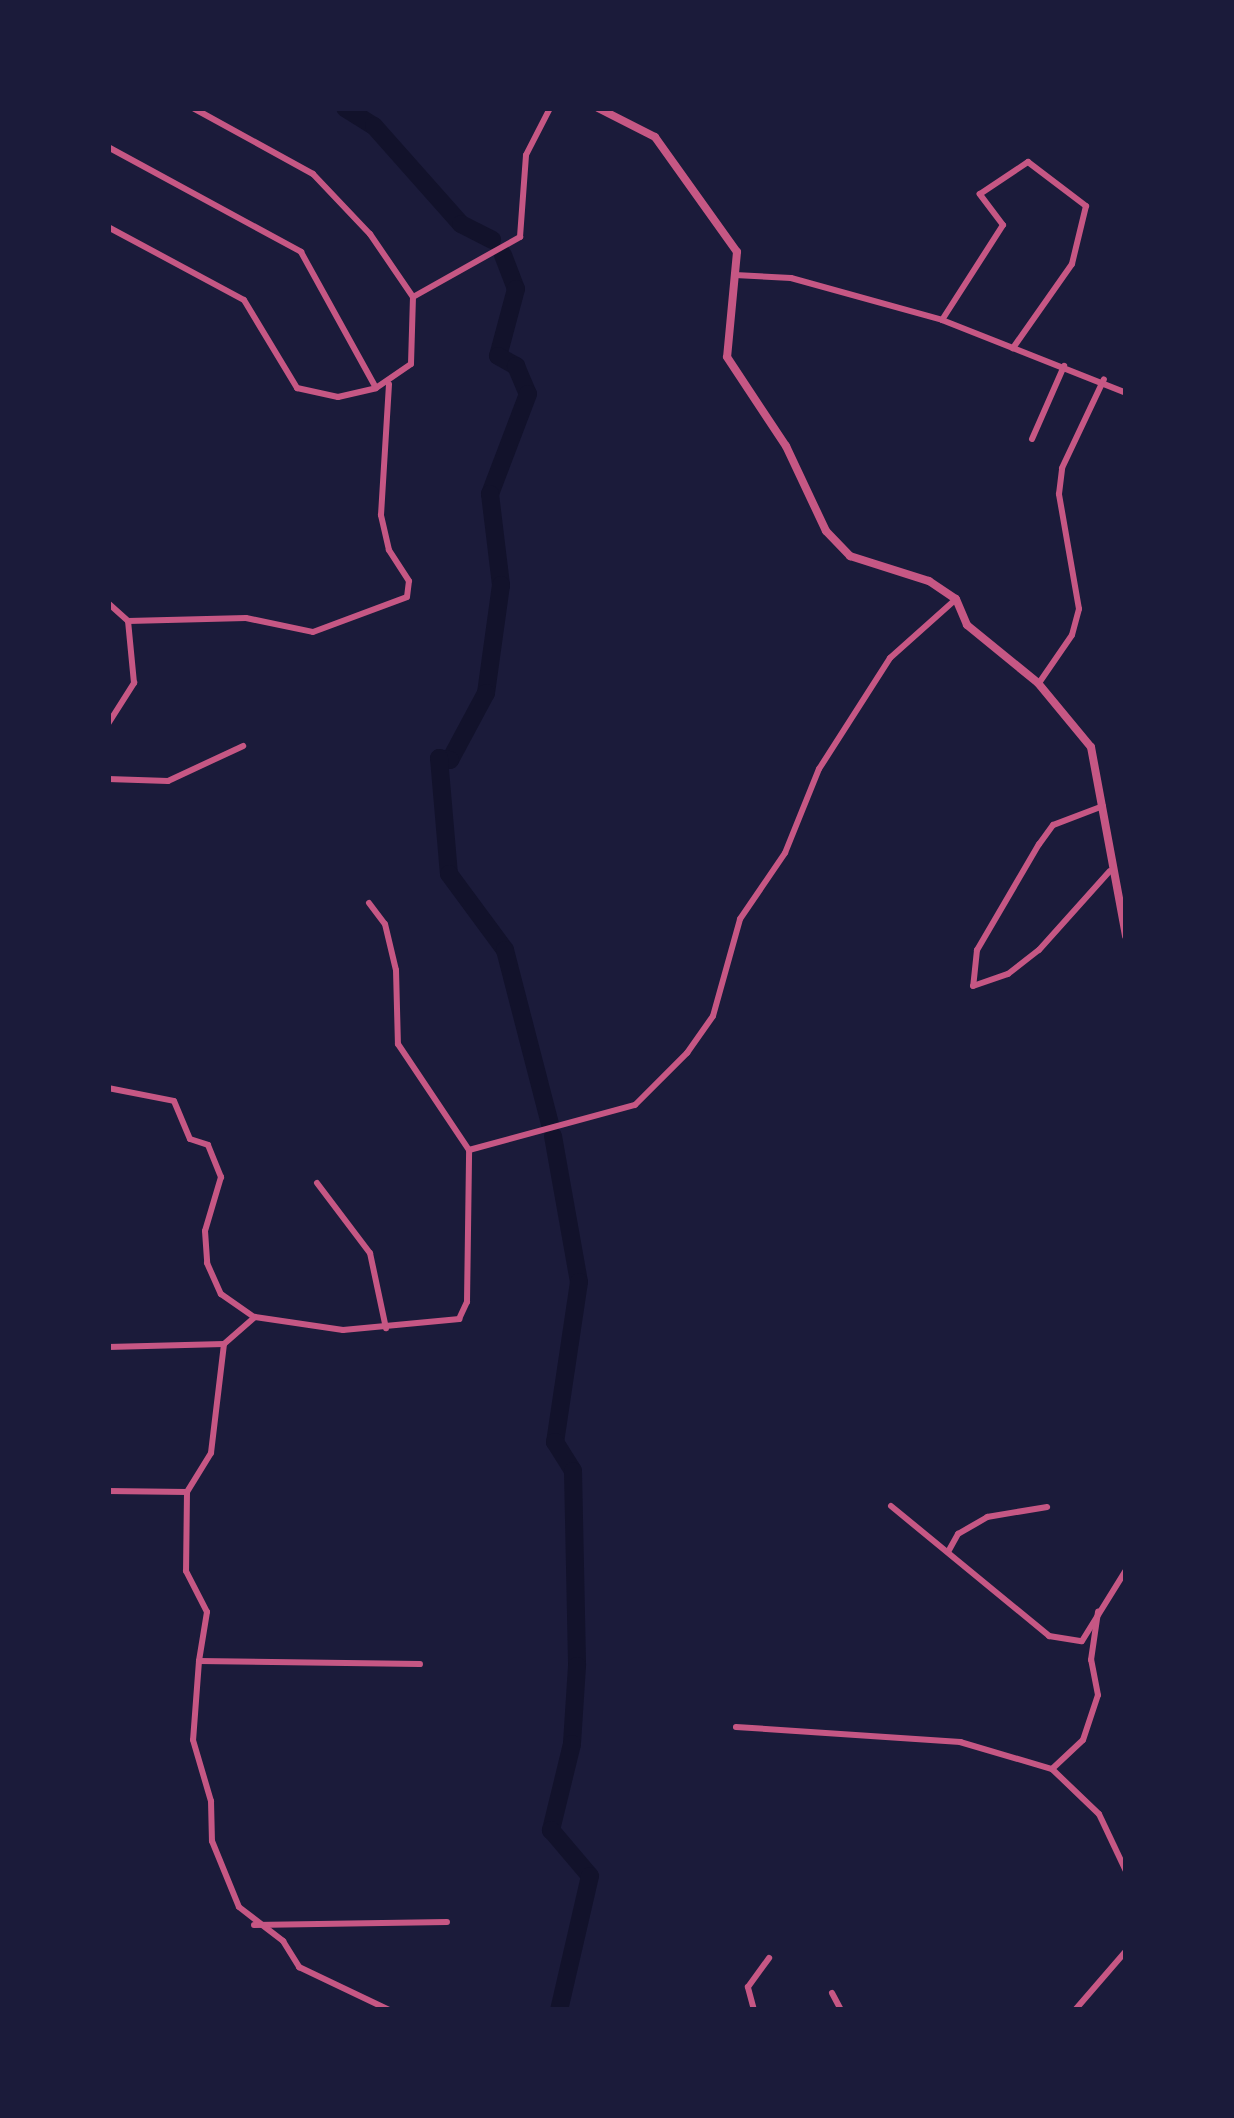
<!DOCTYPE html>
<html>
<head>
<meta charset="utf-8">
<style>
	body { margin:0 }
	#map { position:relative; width:1234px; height:2118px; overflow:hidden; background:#1b1b3a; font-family:"Varela Round",sans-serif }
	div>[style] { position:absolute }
	.river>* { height:18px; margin:-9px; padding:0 9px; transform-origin:9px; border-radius:9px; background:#12122b }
	.minor>* { height:6px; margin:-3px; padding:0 3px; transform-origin:3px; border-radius:3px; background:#c65784 }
	.tertiary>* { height:8px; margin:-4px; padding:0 4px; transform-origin:4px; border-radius:4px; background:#c65784 }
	span { translate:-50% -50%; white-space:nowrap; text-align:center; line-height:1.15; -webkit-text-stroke:9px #1b1b3a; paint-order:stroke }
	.frame { position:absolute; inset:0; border:111px solid #1b1b3a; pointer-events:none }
</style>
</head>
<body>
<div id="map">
	<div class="river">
		<i style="left:345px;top:108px;width:34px;rotate:32deg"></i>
		<i style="left:374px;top:126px;width:131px;rotate:48.4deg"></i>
		<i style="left:461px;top:224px;width:35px;rotate:27deg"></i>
		<i style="left:503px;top:255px;width:36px;rotate:69deg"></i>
		<i style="left:516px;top:289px;width:69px;rotate:105deg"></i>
		<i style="left:498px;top:356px;width:21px;rotate:29deg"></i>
		<i style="left:516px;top:366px;width:30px;rotate:67deg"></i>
		<i style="left:528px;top:394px;width:107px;rotate:110.8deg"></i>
		<i style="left:490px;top:494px;width:92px;rotate:83.1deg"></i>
		<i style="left:501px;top:585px;width:109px;rotate:97.9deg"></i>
		<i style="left:486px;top:693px;width:76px;rotate:118.2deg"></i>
		<i style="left:450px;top:760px;width:11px;rotate:-170deg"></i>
		<i style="left:439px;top:758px;width:116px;rotate:85.1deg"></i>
		<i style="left:449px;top:874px;width:94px;rotate:53.6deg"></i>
		<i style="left:505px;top:950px;width:180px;rotate:75.5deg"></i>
		<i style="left:553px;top:1136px;width:148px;rotate:79.9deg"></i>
		<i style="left:579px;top:1282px;width:162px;rotate:98.5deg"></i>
		<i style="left:555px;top:1442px;width:34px;rotate:58deg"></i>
		<i style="left:573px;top:1471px;width:195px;rotate:88.8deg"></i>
		<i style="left:577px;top:1666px;width:78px;rotate:93.7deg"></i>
		<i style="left:572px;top:1744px;width:89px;rotate:103.7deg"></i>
		<i style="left:551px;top:1830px;width:60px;rotate:49.7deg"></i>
		<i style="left:590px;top:1876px;width:138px;rotate:103deg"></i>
	</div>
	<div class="minor">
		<i style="left:193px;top:108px;width:137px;rotate:28.8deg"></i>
		<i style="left:313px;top:174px;width:83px;rotate:46.5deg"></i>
		<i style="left:370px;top:234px;width:76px;rotate:55.7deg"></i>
		<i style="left:108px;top:147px;width:220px;rotate:28.5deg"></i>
		<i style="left:301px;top:252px;width:155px;rotate:61.1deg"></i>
		<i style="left:108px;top:227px;width:154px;rotate:28.2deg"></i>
		<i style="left:244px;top:300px;width:103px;rotate:58.9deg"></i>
		<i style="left:297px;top:388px;width:42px;rotate:12.4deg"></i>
		<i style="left:338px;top:397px;width:39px;rotate:-13deg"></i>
		<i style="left:376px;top:388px;width:42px;rotate:-34.4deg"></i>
		<i style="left:411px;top:364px;width:67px;rotate:-88.3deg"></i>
		<i style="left:413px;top:297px;width:123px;rotate:-29.3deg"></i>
		<i style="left:520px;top:237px;width:82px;rotate:-85.8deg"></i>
		<i style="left:526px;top:155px;width:53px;rotate:-62.9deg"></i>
		<i style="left:735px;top:275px;width:56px;rotate:3.1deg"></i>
		<i style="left:791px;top:278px;width:157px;rotate:15.5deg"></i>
		<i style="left:942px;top:320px;width:198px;rotate:21.6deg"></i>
		<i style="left:942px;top:320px;width:113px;rotate:-57.3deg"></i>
		<i style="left:1003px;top:225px;width:39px;rotate:-127deg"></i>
		<i style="left:980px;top:194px;width:58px;rotate:-33.7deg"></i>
		<i style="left:1028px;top:162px;width:73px;rotate:37.2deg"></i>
		<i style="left:1086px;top:206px;width:60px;rotate:103.6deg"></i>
		<i style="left:1072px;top:264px;width:103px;rotate:125.1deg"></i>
		<i style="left:1032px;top:439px;width:80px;rotate:-66.3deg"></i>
		<i style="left:108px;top:603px;width:27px;rotate:42deg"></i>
		<i style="left:128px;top:621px;width:118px;rotate:-1.5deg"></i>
		<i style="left:246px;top:618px;width:68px;rotate:11.8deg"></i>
		<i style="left:313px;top:632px;width:100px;rotate:-20.4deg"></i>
		<i style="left:407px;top:597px;width:16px;rotate:-83deg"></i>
		<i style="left:409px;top:581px;width:37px;rotate:-123deg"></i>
		<i style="left:389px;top:550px;width:36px;rotate:-103deg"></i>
		<i style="left:381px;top:515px;width:131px;rotate:-86.5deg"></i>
		<i style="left:1039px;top:683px;width:58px;rotate:-55.5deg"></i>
		<i style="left:1072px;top:635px;width:27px;rotate:-75deg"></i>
		<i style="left:1079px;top:609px;width:117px;rotate:-99.9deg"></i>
		<i style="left:1059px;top:494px;width:26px;rotate:-83deg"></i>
		<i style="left:1062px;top:468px;width:98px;rotate:-64.7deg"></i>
		<i style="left:108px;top:724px;width:49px;rotate:-57.6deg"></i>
		<i style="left:134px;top:683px;width:62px;rotate:-95.5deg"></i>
		<i style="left:108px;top:779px;width:60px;rotate:1.9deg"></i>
		<i style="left:168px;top:781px;width:83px;rotate:-25deg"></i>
		<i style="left:1103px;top:806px;width:53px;rotate:159.2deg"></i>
		<i style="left:1053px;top:825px;width:24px;rotate:126deg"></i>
		<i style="left:1039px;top:844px;width:123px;rotate:120.3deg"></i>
		<i style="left:977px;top:950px;width:36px;rotate:96deg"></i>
		<i style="left:973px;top:986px;width:37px;rotate:-19deg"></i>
		<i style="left:1008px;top:974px;width:39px;rotate:-38deg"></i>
		<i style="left:1039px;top:950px;width:106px;rotate:-48.1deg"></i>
		<i style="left:369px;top:903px;width:26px;rotate:53deg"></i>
		<i style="left:385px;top:924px;width:47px;rotate:76.6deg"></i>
		<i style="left:396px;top:970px;width:74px;rotate:88.5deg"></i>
		<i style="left:398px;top:1044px;width:128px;rotate:56.2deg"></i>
		<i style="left:108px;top:1088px;width:67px;rotate:11.1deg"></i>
		<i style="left:174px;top:1101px;width:41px;rotate:67.2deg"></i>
		<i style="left:190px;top:1139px;width:19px;rotate:18deg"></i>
		<i style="left:208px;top:1145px;width:35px;rotate:68deg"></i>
		<i style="left:221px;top:1177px;width:56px;rotate:106.5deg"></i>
		<i style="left:205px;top:1231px;width:32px;rotate:86deg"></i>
		<i style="left:207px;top:1263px;width:34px;rotate:66deg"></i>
		<i style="left:221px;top:1294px;width:40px;rotate:34.9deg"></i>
		<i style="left:317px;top:1183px;width:88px;rotate:52.9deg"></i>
		<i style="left:370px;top:1253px;width:77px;rotate:78deg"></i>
		<i style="left:224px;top:1344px;width:110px;rotate:96.8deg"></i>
		<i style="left:211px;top:1453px;width:46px;rotate:121.6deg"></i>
		<i style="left:187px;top:1492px;width:79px;rotate:90.7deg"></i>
		<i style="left:186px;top:1571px;width:46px;rotate:62.9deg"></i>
		<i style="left:207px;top:1612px;width:50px;rotate:99.3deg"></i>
		<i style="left:199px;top:1661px;width:221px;rotate:0.8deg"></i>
		<i style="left:108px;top:1347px;width:116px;rotate:-1.5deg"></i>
		<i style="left:224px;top:1344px;width:41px;rotate:-41.1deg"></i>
		<i style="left:255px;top:1317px;width:89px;rotate:8.4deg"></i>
		<i style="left:343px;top:1330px;width:117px;rotate:-5.4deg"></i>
		<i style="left:459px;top:1319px;width:19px;rotate:-65deg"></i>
		<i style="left:467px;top:1302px;width:152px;rotate:-89.2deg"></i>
		<i style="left:469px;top:1150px;width:172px;rotate:-15.2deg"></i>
		<i style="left:635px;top:1105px;width:74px;rotate:-45deg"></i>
		<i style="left:687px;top:1053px;width:45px;rotate:-54.9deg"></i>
		<i style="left:713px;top:1016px;width:101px;rotate:-74.4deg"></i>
		<i style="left:740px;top:919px;width:80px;rotate:-55.7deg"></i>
		<i style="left:785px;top:853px;width:91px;rotate:-68deg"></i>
		<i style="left:819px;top:769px;width:132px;rotate:-57.4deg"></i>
		<i style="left:890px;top:658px;width:89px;rotate:-41.8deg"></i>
		<i style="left:108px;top:1491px;width:79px;rotate:0.7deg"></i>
		<i style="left:891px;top:1506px;width:205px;rotate:39.4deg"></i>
		<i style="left:1049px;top:1636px;width:33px;rotate:9deg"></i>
		<i style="left:1082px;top:1641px;width:84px;rotate:-58.2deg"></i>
		<i style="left:948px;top:1552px;width:21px;rotate:-61deg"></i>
		<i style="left:958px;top:1534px;width:34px;rotate:-30deg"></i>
		<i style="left:987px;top:1517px;width:61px;rotate:-9.5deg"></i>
		<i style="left:199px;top:1661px;width:79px;rotate:94.3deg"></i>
		<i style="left:193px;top:1740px;width:64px;rotate:73.6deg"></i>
		<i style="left:211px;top:1801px;width:40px;rotate:88.6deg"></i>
		<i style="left:212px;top:1841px;width:71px;rotate:67.8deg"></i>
		<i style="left:239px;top:1907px;width:56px;rotate:37.7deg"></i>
		<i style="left:283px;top:1941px;width:31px;rotate:58deg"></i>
		<i style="left:299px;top:1967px;width:100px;rotate:25.5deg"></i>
		<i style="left:736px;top:1727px;width:225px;rotate:3.8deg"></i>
		<i style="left:960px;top:1742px;width:96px;rotate:16.4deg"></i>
		<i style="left:1052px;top:1769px;width:65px;rotate:43.8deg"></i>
		<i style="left:1099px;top:1814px;width:63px;rotate:64.7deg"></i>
		<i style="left:1052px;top:1769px;width:42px;rotate:-43.1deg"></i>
		<i style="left:1083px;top:1740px;width:47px;rotate:-71.6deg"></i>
		<i style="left:1098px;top:1695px;width:36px;rotate:-101deg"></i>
		<i style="left:1091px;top:1660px;width:49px;rotate:-81.7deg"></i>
		<i style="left:254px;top:1925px;width:193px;rotate:-0.9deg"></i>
		<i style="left:832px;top:1993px;width:19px;rotate:62deg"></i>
		<i style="left:754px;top:2010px;width:24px;rotate:-105deg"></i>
		<i style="left:748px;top:1987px;width:36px;rotate:-54deg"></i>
		<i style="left:1075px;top:2010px;width:78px;rotate:-49.2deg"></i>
	</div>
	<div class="tertiary">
		<i style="left:598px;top:108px;width:64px;rotate:27deg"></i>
		<i style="left:655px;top:137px;width:141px;rotate:54.5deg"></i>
		<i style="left:737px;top:252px;width:105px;rotate:95.4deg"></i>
		<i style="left:727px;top:357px;width:107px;rotate:56.5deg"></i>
		<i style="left:786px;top:446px;width:94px;rotate:64.8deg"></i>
		<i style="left:826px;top:531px;width:35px;rotate:46deg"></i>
		<i style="left:850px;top:556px;width:83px;rotate:17.6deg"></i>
		<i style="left:929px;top:581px;width:32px;rotate:34deg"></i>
		<i style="left:956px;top:599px;width:28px;rotate:67deg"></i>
		<i style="left:967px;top:625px;width:92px;rotate:39.2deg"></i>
		<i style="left:1038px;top:683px;width:83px;rotate:50.4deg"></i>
		<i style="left:1091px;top:747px;width:192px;rotate:79.5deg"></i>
	</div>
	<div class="frame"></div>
</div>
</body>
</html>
